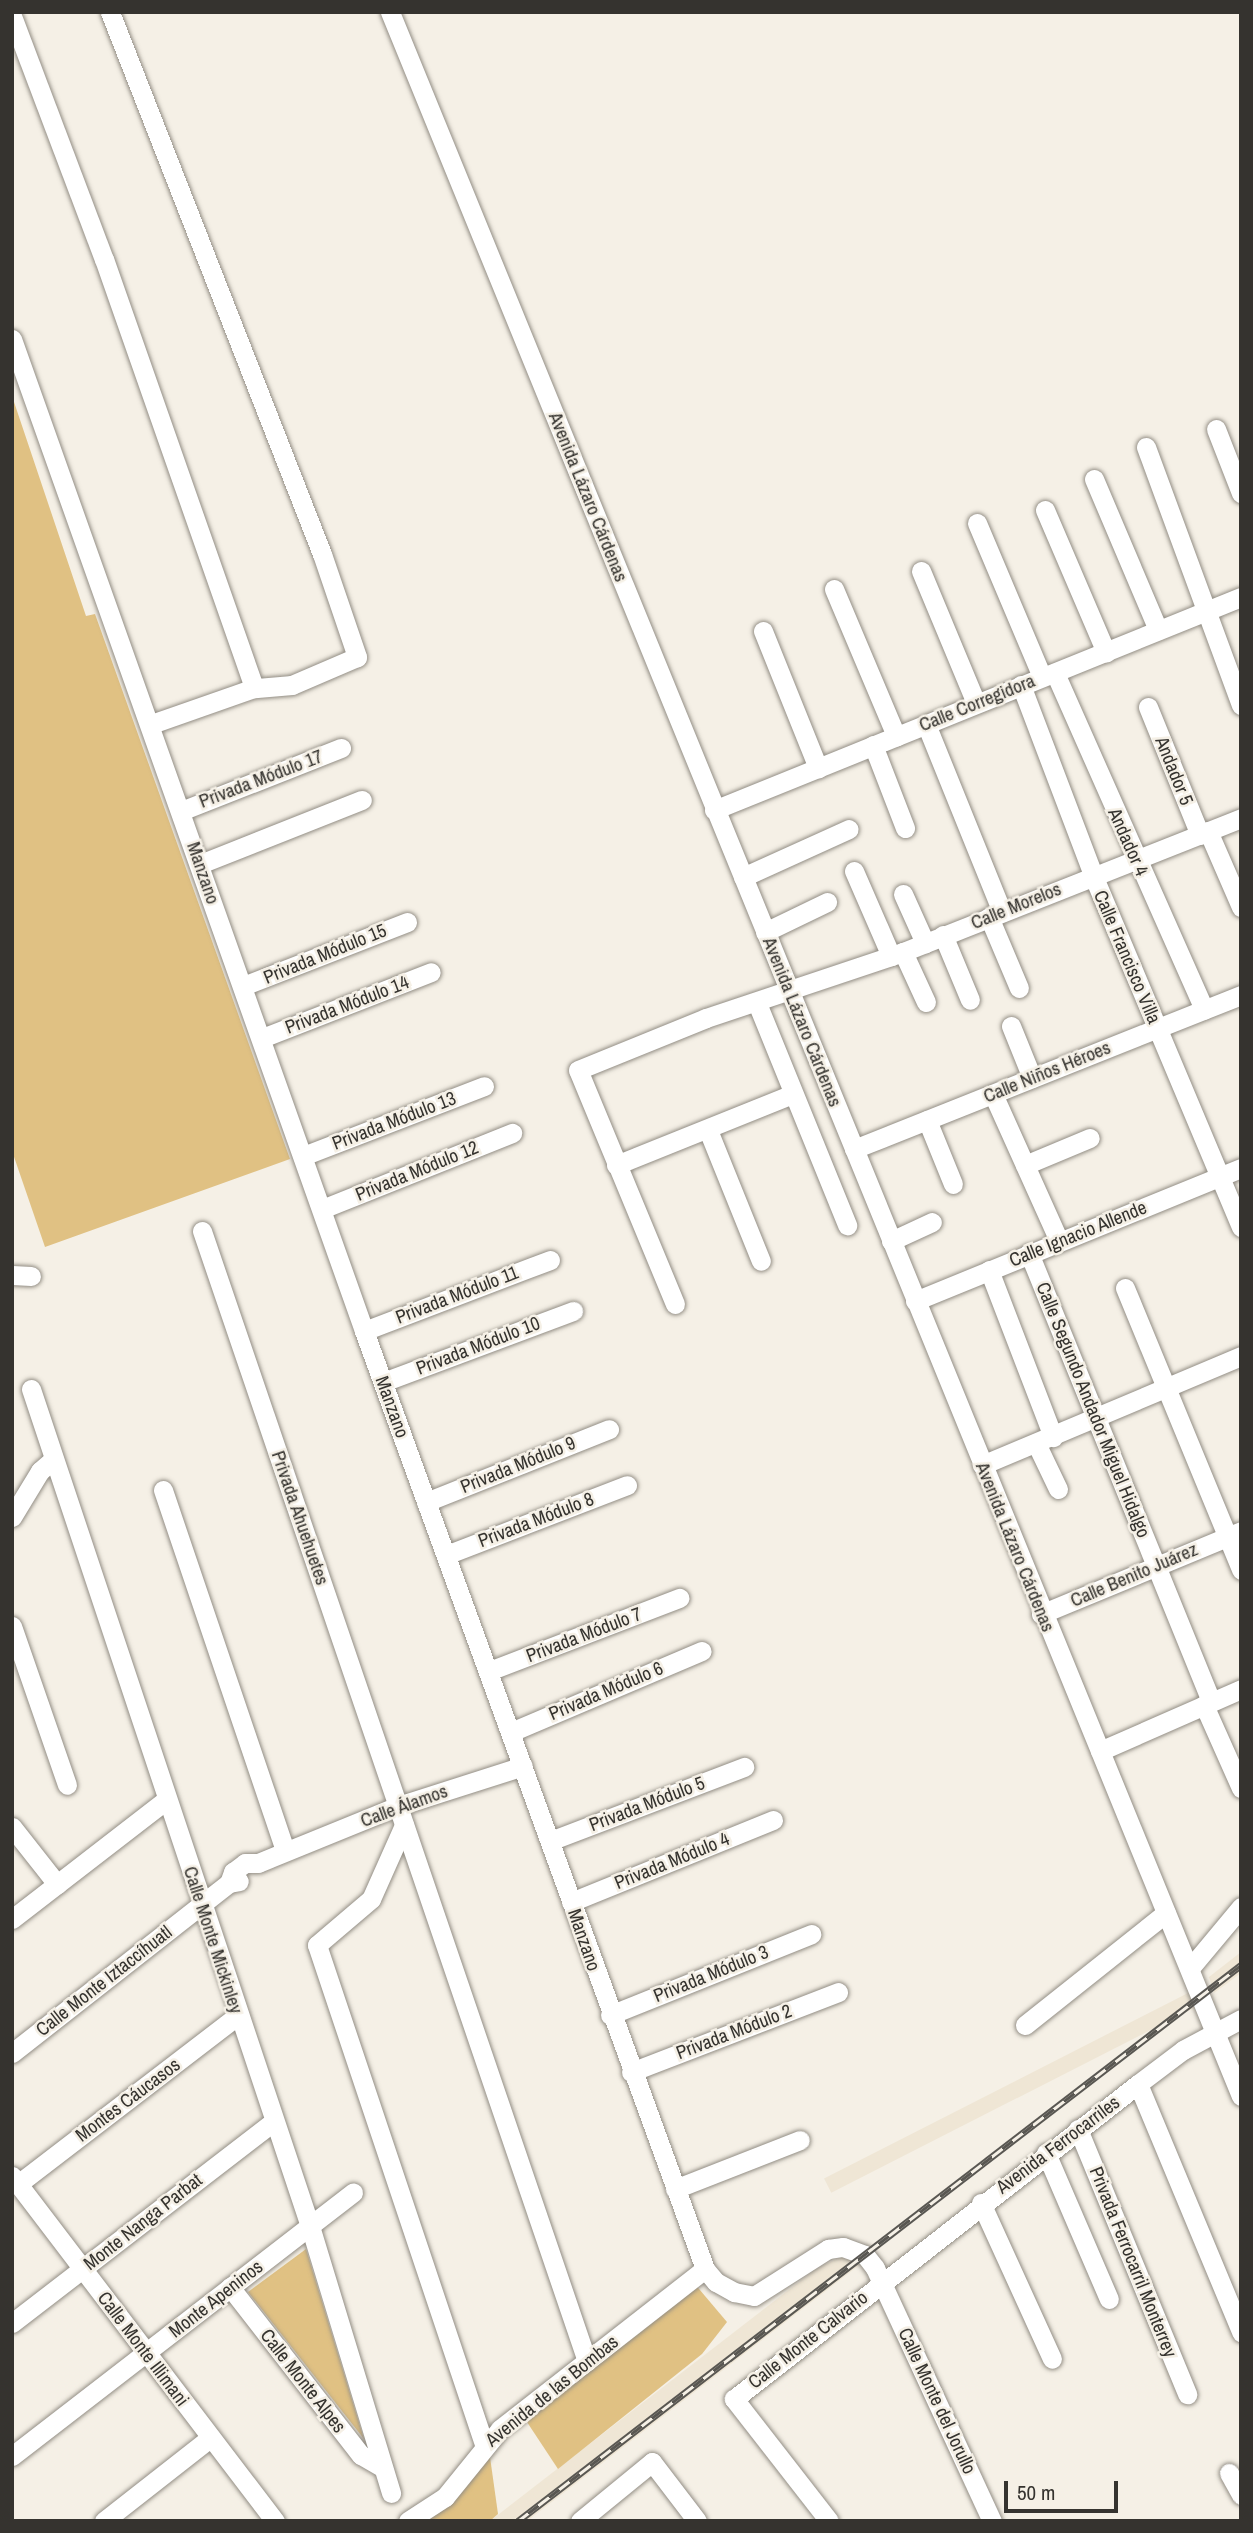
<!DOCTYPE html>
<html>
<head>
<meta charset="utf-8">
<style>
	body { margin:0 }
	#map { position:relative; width:1253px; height:2533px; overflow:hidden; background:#f5f0e6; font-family:"Archivo Narrow",sans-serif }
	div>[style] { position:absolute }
	.built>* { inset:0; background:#efe6d5; transform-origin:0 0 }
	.green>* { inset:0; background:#e0c183 }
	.roads { filter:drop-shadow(0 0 2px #928d84) drop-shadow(0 0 2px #928d84) }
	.minor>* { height:19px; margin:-9.5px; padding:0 9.5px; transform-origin:9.5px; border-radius:9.5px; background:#fff }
	.rail>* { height:7px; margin-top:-3.5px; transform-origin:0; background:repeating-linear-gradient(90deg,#f5f0e6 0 13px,#595752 0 26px); box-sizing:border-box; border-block:2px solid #595752 }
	span { translate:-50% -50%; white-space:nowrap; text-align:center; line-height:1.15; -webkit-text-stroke:5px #f5f0e6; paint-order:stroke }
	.street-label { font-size:19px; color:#35332f }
	.frame { position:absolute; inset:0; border:14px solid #35332f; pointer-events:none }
	.scale { position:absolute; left:1004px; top:2481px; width:114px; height:32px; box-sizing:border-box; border:4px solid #35332f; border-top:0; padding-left:9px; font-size:21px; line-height:24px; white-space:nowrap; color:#35332f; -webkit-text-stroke:5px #f5f0e6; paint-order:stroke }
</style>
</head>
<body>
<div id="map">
	<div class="built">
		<i style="clip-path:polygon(1241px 1952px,1241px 1973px,1214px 1993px,1209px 1977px)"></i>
		<i style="left:1192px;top:1991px;width:16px;height:413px;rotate:63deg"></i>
		<i style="clip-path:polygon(854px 2251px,862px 2263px,527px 2521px,490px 2521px,817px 2268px)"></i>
	</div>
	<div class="green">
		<i style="clip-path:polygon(12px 396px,86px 616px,95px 614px,290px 1159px,45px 1247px,12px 1151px)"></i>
		<i style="clip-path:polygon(306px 2249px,364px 2439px,248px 2292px)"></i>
		<i style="clip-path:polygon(694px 2283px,727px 2322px,702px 2354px,558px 2469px,523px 2416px)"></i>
		<i style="clip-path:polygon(489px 2450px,498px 2514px,490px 2521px,424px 2521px)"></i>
	</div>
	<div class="roads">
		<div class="minor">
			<i style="left:110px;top:12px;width:582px;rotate:68.64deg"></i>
			<i style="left:322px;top:554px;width:109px;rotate:71.2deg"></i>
			<i style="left:357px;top:657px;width:71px;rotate:156.7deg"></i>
			<i style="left:292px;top:685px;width:38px;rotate:175deg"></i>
			<i style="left:254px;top:688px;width:109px;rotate:160.7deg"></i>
			<i style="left:390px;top:12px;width:2251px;rotate:67.79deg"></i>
			<i style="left:12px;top:16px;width:260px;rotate:69.3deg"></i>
			<i style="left:104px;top:259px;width:454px;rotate:70.7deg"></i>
			<i style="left:12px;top:339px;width:1053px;rotate:70.46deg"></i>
			<i style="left:364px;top:1331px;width:998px;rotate:70.02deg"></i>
			<i style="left:705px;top:2269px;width:17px;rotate:50deg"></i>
			<i style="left:716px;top:2282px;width:21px;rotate:29deg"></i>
			<i style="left:734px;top:2292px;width:20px;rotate:11deg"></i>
			<i style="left:754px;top:2296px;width:88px;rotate:-32.4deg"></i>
			<i style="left:828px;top:2249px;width:15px;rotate:-8deg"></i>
			<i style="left:843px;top:2247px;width:23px;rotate:20deg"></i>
			<i style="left:865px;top:2255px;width:16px;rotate:52deg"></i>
			<i style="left:875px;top:2268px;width:279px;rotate:65.2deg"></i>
			<i style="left:1216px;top:429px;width:69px;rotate:68.7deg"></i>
			<i style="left:1146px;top:447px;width:275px;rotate:69.8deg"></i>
			<i style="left:1094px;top:479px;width:164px;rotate:67deg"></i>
			<i style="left:1045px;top:510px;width:155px;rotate:66.8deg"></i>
			<i style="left:977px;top:523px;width:167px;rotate:67.1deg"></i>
			<i style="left:921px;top:571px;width:143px;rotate:67.4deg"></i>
			<i style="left:834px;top:589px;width:160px;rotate:67.1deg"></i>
			<i style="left:763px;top:631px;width:148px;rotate:68.1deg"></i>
			<i style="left:1055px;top:673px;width:368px;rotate:66.1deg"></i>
			<i style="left:1021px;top:685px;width:203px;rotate:69.2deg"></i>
			<i style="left:1093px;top:875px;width:382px;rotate:67.2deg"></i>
			<i style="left:1148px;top:707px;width:138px;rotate:67.9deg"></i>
			<i style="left:926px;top:724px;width:203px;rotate:68deg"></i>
			<i style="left:873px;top:745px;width:89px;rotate:68.9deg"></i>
			<i style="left:714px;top:810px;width:568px;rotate:-22.01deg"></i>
			<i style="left:181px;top:811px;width:172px;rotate:-21.5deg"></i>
			<i style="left:1208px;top:831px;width:83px;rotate:66.5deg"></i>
			<i style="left:200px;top:864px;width:174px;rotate:-21.6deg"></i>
			<i style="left:854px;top:871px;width:93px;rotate:66.5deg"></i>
			<i style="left:743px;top:877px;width:116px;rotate:-24.4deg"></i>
			<i style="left:903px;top:894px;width:54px;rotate:65.8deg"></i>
			<i style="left:989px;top:917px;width:77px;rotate:67.1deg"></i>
			<i style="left:765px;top:932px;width:69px;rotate:-25.8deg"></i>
			<i style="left:943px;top:935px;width:70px;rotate:67.4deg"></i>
			<i style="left:903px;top:952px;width:55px;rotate:65.3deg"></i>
			<i style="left:243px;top:986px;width:176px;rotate:-21.3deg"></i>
			<i style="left:757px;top:1003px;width:240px;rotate:67.9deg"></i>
			<i style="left:1011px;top:1026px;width:56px;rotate:68deg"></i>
			<i style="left:262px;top:1038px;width:181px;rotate:-21.3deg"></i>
			<i style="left:993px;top:1094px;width:161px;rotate:65.8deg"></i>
			<i style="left:927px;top:1120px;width:69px;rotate:67.9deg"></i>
			<i style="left:708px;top:1130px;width:141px;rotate:68deg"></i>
			<i style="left:854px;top:1149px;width:417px;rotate:-21.7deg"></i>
			<i style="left:303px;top:1156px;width:194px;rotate:-21.1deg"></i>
			<i style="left:616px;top:1165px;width:191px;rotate:-21.9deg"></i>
			<i style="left:1025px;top:1165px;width:70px;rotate:-22.6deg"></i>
			<i style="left:322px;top:1209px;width:205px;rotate:-21.8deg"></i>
			<i style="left:202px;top:1231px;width:1194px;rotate:71.19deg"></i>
			<i style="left:891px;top:1241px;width:45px;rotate:-24.9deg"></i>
			<i style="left:1029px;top:1253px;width:484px;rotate:67.9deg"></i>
			<i style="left:989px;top:1270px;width:179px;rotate:69deg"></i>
			<i style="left:12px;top:1275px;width:19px;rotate:3deg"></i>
			<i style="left:1125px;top:1288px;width:305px;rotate:67.6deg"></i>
			<i style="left:915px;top:1301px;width:352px;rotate:-22.2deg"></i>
			<i style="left:675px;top:1304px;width:253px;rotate:-112.5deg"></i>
			<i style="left:578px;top:1070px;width:138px;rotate:-22.1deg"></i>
			<i style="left:706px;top:1018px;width:208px;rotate:-18.5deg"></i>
			<i style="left:903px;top:952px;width:364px;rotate:-21.6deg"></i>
			<i style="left:364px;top:1331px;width:199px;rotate:-20.9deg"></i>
			<i style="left:383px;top:1382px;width:203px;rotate:-20.5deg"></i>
			<i style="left:31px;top:1389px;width:882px;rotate:71.57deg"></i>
			<i style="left:310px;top:2226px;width:279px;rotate:73.1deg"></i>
			<i style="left:1036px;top:1443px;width:51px;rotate:64.4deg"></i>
			<i style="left:982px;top:1465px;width:281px;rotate:-22.8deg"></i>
			<i style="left:163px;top:1490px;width:381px;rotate:71.3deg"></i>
			<i style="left:426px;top:1502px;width:197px;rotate:-21.7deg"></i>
			<i style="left:12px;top:1517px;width:54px;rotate:-58.7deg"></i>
			<i style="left:40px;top:1471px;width:18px;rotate:-41deg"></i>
			<i style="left:446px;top:1555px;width:194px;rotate:-21.1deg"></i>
			<i style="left:1041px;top:1614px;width:217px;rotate:-22.5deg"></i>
			<i style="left:12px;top:1626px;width:168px;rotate:70.9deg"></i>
			<i style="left:489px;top:1671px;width:204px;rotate:-21deg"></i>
			<i style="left:1204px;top:1705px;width:91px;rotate:66deg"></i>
			<i style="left:511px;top:1732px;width:207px;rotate:-23deg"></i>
			<i style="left:1100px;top:1751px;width:154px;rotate:-23.7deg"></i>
			<i style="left:404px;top:1825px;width:81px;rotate:114deg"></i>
			<i style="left:371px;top:1899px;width:71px;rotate:139.6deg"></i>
			<i style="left:317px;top:1945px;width:526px;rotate:71.5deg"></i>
			<i style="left:12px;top:1827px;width:73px;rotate:51.7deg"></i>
			<i style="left:550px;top:1841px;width:208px;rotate:-20.9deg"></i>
			<i style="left:229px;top:1883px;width:12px;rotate:-70deg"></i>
			<i style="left:233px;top:1872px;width:15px;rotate:-37deg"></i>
			<i style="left:245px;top:1863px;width:13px"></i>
			<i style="left:258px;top:1863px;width:151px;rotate:-22.2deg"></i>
			<i style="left:398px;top:1806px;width:131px;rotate:-17.7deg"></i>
			<i style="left:571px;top:1902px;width:218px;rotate:-22.1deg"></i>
			<i style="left:12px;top:1919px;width:196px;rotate:-37.7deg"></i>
			<i style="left:1191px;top:1967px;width:78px;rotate:-50.2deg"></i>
			<i style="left:610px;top:2015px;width:217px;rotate:-21.9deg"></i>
			<i style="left:1025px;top:2025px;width:180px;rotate:-38.5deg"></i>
			<i style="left:12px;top:2053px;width:276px;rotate:-38.1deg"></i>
			<i style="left:229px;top:1883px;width:10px;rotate:-11deg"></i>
			<i style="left:631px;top:2072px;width:222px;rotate:-21.1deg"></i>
			<i style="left:1138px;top:2084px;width:269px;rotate:67.4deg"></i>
			<i style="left:1078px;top:2129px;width:287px;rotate:67.6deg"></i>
			<i style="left:1046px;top:2153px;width:159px;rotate:66.7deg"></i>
			<i style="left:12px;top:2176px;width:434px;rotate:52.7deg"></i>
			<i style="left:18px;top:2184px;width:276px;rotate:-37.5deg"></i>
			<i style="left:675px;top:2189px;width:134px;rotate:-21.4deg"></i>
			<i style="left:981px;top:2203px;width:171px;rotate:65.5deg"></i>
			<i style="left:230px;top:2287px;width:213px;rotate:52.1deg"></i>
			<i style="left:361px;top:2455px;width:24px;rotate:30deg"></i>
			<i style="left:12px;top:2323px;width:331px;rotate:-37.6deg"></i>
			<i style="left:12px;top:2456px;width:431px;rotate:-37.7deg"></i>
			<i style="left:1229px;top:2473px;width:25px;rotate:61deg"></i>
			<i style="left:104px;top:2521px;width:135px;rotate:-38.1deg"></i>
			<i style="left:408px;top:2521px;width:44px;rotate:-33deg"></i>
			<i style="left:445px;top:2497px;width:87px;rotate:-51deg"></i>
			<i style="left:500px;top:2429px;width:260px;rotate:-38deg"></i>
			<i style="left:580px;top:2521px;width:93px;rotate:-39.3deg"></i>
			<i style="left:652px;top:2462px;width:74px;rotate:52.7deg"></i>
			<i style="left:829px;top:2521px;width:155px;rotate:-127.9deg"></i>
			<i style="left:734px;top:2399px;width:512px;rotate:-37.94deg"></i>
			<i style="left:1138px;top:2084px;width:56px;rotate:-37.1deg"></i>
			<i style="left:1183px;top:2050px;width:66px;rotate:-28.1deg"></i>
		</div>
	</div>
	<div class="rail">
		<i style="left:518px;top:2521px;width:912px;rotate:-37.56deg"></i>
	</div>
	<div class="street-label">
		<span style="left:588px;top:497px;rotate:68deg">Avenida Lázaro Cárdenas</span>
		<span style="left:977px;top:703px;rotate:-22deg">Calle Corregidora</span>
		<span style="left:1174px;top:771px;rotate:68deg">Andador 5</span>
		<span style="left:261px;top:779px;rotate:-21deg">Privada Módulo 17</span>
		<span style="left:1128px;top:842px;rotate:66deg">Andador 4</span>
		<span style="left:203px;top:873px;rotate:71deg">Manzano</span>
		<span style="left:1016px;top:906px;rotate:-22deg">Calle Morelos</span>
		<span style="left:325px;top:954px;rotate:-22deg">Privada Módulo 15</span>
		<span style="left:1127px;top:957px;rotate:67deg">Calle Francisco Villa</span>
		<span style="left:347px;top:1005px;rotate:-21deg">Privada Módulo 14</span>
		<span style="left:802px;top:1022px;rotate:68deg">Avenida Lázaro Cárdenas</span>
		<span style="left:1047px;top:1072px;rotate:-22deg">Calle Niños Héroes</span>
		<span style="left:394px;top:1121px;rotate:-21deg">Privada Módulo 13</span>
		<span style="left:417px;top:1171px;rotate:-22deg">Privada Módulo 12</span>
		<span style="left:1078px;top:1234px;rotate:-22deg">Calle Ignacio Allende</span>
		<span style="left:457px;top:1295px;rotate:-21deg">Privada Módulo 11</span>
		<span style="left:478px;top:1346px;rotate:-21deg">Privada Módulo 10</span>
		<span style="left:392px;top:1407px;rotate:70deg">Manzano</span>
		<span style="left:1093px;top:1410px;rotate:68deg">Calle Segundo Andador Miguel Hidalgo</span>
		<span style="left:518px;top:1465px;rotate:-22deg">Privada Módulo 9</span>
		<span style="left:300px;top:1518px;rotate:71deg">Privada Ahuehuetes</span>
		<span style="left:536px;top:1520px;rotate:-21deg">Privada Módulo 8</span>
		<span style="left:1015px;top:1547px;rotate:68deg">Avenida Lázaro Cárdenas</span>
		<span style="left:1134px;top:1575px;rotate:-23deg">Calle Benito Juárez</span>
		<span style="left:584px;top:1635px;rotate:-21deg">Privada Módulo 7</span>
		<span style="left:606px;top:1691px;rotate:-23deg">Privada Módulo 6</span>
		<span style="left:647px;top:1804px;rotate:-21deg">Privada Módulo 5</span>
		<span style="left:404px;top:1806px;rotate:-20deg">Calle Álamos</span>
		<span style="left:672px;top:1861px;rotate:-22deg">Privada Módulo 4</span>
		<span style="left:213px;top:1940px;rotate:72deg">Calle Monte Mickinley</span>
		<span style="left:584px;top:1940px;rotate:71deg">Manzano</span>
		<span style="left:711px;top:1974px;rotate:-22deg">Privada Módulo 3</span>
		<span style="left:104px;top:1981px;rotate:-38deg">Calle Monte Iztaccíhuatl</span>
		<span style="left:734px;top:2032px;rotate:-21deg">Privada Módulo 2</span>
		<span style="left:128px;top:2100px;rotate:-37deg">Montes Cáucasos</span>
		<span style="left:1058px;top:2145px;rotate:-37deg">Avenida Ferrocarriles</span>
		<span style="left:143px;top:2222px;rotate:-38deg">Monte Nanga Parbat</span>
		<span style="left:1133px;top:2262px;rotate:68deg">Privada Ferrocarril Monterrey</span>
		<span style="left:216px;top:2299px;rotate:-38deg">Monte Apeninos</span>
		<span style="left:808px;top:2340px;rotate:-38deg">Calle Monte Calvario</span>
		<span style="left:143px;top:2349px;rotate:53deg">Calle Monte Illimani</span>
		<span style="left:303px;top:2381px;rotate:52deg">Calle Monte Alpes</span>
		<span style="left:552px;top:2391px;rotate:-39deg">Avenida de las Bombas</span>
		<span style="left:937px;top:2401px;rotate:65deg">Calle Monte del Jorullo</span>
	</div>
	<div class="frame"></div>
	<div class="scale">50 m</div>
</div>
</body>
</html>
